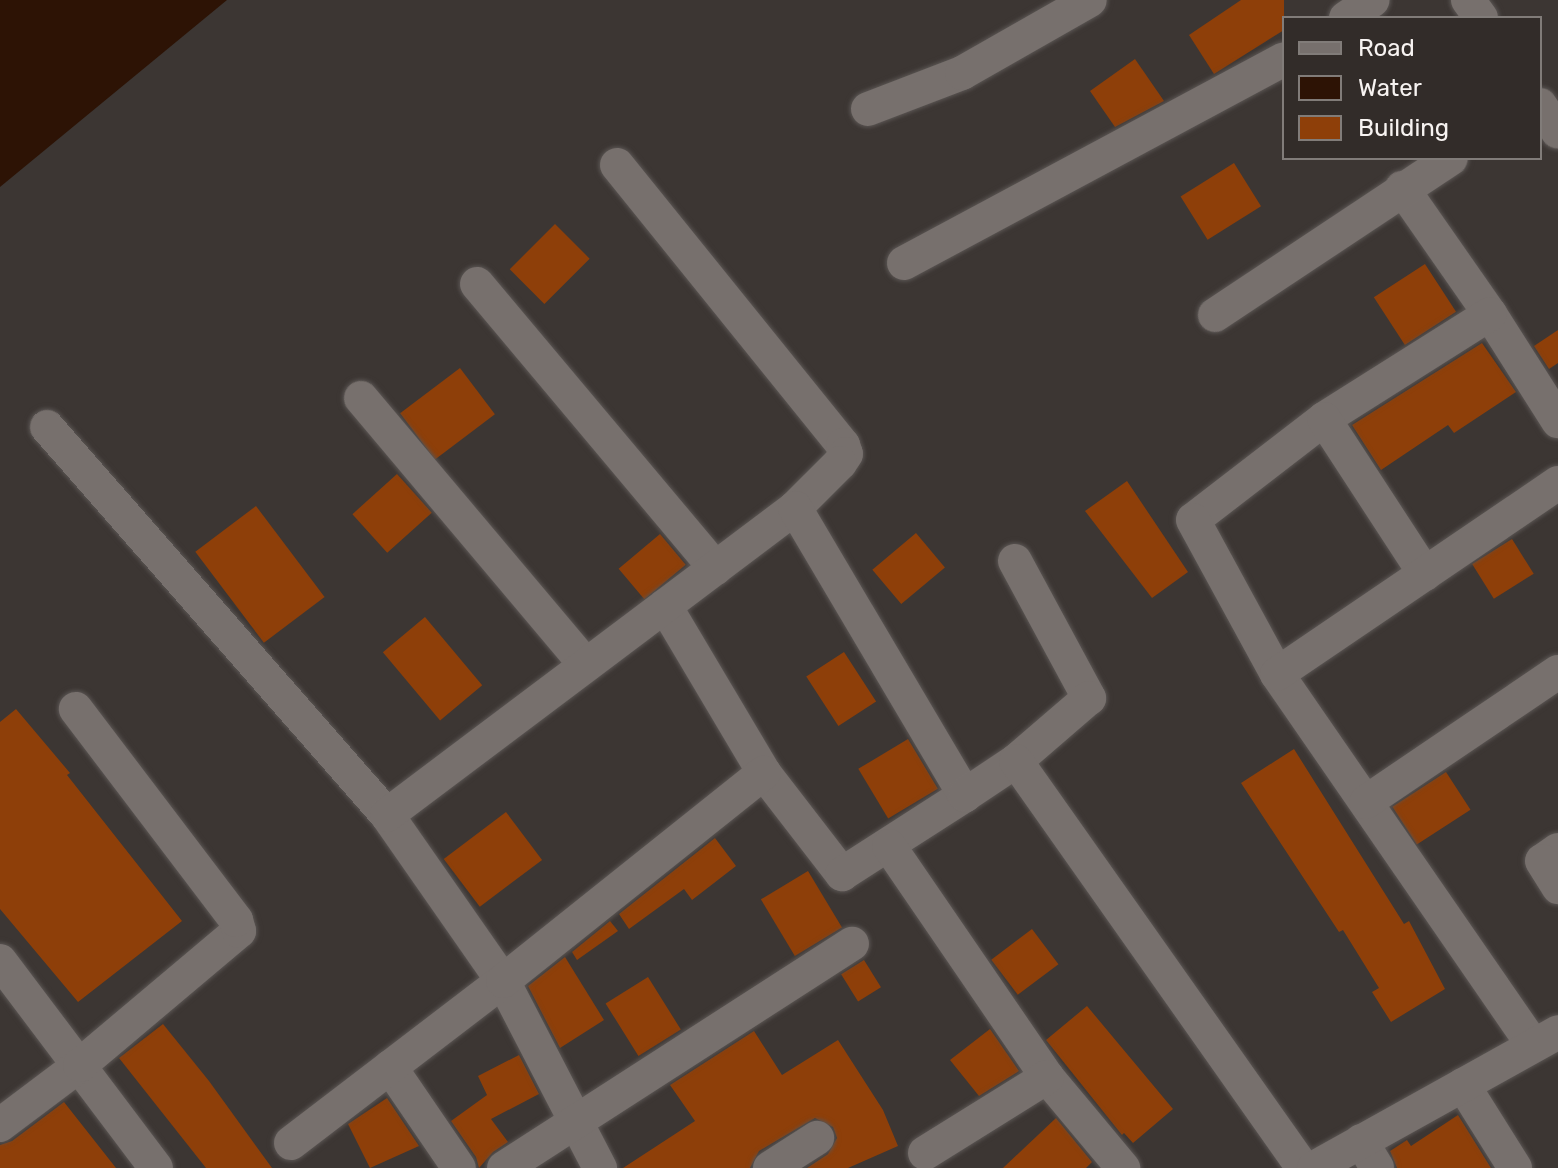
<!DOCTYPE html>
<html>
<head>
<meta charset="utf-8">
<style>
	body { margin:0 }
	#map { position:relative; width:1558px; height:1168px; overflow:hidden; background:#3c3633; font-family:Rubik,sans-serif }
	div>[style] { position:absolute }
	.water>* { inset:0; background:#2d1305 }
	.building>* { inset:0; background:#8e3f09; transform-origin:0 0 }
	.roads { filter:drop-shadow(0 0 2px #5a5553) drop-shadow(0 0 2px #5a5553) }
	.minor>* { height:34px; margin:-17px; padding:0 17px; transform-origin:17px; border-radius:17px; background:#77706d }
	span { translate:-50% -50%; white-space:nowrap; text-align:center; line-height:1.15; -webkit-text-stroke:6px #322c29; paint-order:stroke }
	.legend { position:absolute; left:1282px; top:16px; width:260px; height:144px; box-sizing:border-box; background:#322c29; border:2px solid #817c79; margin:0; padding:10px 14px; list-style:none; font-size:24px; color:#f7f3f1 }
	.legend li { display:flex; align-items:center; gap:16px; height:40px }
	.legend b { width:40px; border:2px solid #817c79 }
</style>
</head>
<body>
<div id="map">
	<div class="water">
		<i style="clip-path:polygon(0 0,227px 0,0 187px)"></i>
	</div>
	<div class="building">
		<i style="clip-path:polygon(1241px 0,1284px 0,1284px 30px,1214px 74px,1189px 35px)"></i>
		<i style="clip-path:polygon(1135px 59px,1164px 101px,1115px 127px,1090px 91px)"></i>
		<i style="left:1234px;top:163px;width:51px;height:63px;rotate:58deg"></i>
		<i style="left:555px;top:224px;width:49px;height:64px;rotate:45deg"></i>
		<i style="left:1425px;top:264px;width:57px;height:61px;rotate:57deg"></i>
		<i style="clip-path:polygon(1558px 330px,1558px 363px,1549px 369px,1534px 346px)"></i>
		<i style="clip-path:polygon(1482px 343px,1516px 392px,1454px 433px,1448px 425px,1381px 470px,1352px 425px)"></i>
		<i style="left:460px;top:368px;width:58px;height:75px;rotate:53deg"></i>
		<i style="left:397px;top:474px;width:52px;height:60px;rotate:48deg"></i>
		<i style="clip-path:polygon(1127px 481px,1188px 572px,1152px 598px,1085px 511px)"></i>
		<i style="left:256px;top:506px;width:114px;height:76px;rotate:53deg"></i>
		<i style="left:916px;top:533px;width:45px;height:57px;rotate:50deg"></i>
		<i style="left:660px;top:534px;width:40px;height:54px;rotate:50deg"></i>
		<i style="left:1512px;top:539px;width:41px;height:47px;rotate:58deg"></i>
		<i style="left:425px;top:617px;width:89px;height:55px;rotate:50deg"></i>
		<i style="left:844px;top:652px;width:59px;height:45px;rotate:57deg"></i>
		<i style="clip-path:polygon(16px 709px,70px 773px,67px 775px,182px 921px,78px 1002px,0 909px,0 722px)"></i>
		<i style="left:908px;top:739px;width:58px;height:58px;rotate:59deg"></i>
		<i style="clip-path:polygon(1294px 749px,1404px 924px,1409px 921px,1445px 989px,1391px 1022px,1372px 992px,1379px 988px,1343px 930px,1339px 932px,1241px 783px)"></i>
		<i style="left:1446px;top:772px;width:45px;height:64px;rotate:57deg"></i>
		<i style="left:506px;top:812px;width:60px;height:78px;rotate:53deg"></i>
		<i style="clip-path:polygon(715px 838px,736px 866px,692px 900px,684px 889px,629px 929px,619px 914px)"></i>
		<i style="left:808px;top:871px;width:66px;height:55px;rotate:59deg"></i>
		<i style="clip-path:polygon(610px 921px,618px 931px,577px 960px,572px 952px)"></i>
		<i style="left:1032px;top:929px;width:44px;height:51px;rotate:53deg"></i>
		<i style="clip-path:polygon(565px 957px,604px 1020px,560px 1048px,528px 986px)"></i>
		<i style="left:864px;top:960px;width:32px;height:27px;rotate:58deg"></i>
		<i style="left:648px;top:977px;width:62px;height:50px;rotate:58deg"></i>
		<i style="clip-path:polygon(1087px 1006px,1173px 1109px,1133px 1143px,1124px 1133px,1122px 1135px,1046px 1040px)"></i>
		<i style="clip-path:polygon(163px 1024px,209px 1081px,272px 1168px,206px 1168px,119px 1058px)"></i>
		<i style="clip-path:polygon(990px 1029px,1019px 1071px,979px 1096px,950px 1060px)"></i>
		<i style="clip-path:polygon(754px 1031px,782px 1075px,838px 1040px,883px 1110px,898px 1146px,848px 1168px,807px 1168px,828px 1154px,837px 1138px,833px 1127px,815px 1118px,759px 1151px,750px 1168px,623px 1168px,695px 1121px,670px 1085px)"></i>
		<i style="clip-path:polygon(519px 1055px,539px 1094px,491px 1119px,508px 1142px,493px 1152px,479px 1168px,476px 1157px,451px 1121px,487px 1095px,478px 1076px)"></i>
		<i style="clip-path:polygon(387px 1098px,419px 1146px,370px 1168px,348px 1124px)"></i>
		<i style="clip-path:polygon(64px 1102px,116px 1168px,0 1168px,0 1145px,12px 1141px)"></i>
		<i style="clip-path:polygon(1458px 1115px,1491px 1168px,1397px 1168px,1390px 1151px,1407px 1140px,1411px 1146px)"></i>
		<i style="clip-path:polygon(1056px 1118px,1092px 1162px,1086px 1168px,1003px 1168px)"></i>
	</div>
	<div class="roads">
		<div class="minor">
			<i style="left:1468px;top:0;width:22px;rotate:54deg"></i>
			<i style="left:1346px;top:18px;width:32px;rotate:-34deg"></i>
			<i style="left:1540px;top:105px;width:32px;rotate:56deg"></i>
			<i style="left:868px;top:109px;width:101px;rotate:-21deg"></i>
			<i style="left:962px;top:73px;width:147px;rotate:-29.7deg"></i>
			<i style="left:617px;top:165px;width:360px;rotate:51.1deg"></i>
			<i style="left:843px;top:445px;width:9px;rotate:72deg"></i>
			<i style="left:846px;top:454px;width:11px;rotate:124deg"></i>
			<i style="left:840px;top:463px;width:64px;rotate:135deg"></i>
			<i style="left:1402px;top:188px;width:154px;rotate:55.1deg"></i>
			<i style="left:1490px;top:314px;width:127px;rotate:57.6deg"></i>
			<i style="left:904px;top:263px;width:431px;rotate:-28.2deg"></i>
			<i style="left:477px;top:284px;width:371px;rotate:50deg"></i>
			<i style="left:1490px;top:314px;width:196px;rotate:147.7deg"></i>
			<i style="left:1324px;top:419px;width:165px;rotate:142.4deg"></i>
			<i style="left:1193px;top:520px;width:175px;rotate:61.4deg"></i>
			<i style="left:1277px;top:674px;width:451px;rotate:55.4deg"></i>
			<i style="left:1215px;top:315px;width:283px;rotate:-33.6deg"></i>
			<i style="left:361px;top:398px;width:349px;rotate:49.9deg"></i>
			<i style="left:1324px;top:419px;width:185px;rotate:56.9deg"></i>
			<i style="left:47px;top:427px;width:516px;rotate:48.77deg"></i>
			<i style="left:387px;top:815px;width:203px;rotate:55.1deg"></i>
			<i style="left:503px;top:981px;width:211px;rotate:62.6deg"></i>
			<i style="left:1015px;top:561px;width:156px;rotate:61.6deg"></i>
			<i style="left:1089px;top:698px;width:96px;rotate:139.2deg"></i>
			<i style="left:665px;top:606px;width:194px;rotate:59.3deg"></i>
			<i style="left:764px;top:773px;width:128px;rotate:52.3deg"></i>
			<i style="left:842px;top:874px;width:146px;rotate:-32.7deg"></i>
			<i style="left:1277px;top:674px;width:340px;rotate:-34.2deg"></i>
			<i style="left:1366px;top:802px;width:232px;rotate:-34.1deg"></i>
			<i style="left:387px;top:815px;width:511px;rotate:-36.96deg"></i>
			<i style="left:795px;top:508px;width:334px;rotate:59.4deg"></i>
			<i style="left:965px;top:795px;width:61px;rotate:-33.7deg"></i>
			<i style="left:1016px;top:761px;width:498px;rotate:54.8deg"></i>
			<i style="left:889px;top:846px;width:280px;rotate:55.6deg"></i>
			<i style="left:1047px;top:1077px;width:119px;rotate:50.1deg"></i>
			<i style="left:1558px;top:850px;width:19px;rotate:145deg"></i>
			<i style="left:1542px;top:861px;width:31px;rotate:58deg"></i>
			<i style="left:0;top:961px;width:259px;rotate:53deg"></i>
			<i style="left:390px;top:1067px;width:122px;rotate:55.7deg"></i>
			<i style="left:1463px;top:1085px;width:98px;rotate:57.9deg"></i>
			<i style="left:0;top:1125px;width:100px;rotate:-36.9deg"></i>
			<i style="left:80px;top:1065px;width:208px;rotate:-40.1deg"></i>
			<i style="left:239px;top:931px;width:11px;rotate:-105deg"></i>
			<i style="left:236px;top:920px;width:265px;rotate:-127.2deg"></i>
			<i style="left:1361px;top:1141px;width:31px;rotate:59deg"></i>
			<i style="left:291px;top:1143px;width:267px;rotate:-37.4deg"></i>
			<i style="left:503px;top:981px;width:334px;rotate:-38.6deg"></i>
			<i style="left:925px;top:1153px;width:144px;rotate:-31.9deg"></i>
			<i style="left:504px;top:1168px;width:414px;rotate:-32.8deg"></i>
			<i style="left:770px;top:1168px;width:56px;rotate:-32.6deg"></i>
			<i style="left:1314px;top:1168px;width:279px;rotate:-29.1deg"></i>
		</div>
	</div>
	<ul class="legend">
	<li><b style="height:10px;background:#77706d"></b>Road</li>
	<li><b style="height:22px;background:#2d1305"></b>Water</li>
	<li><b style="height:22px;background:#8e3f09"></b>Building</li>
	</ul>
</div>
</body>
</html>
